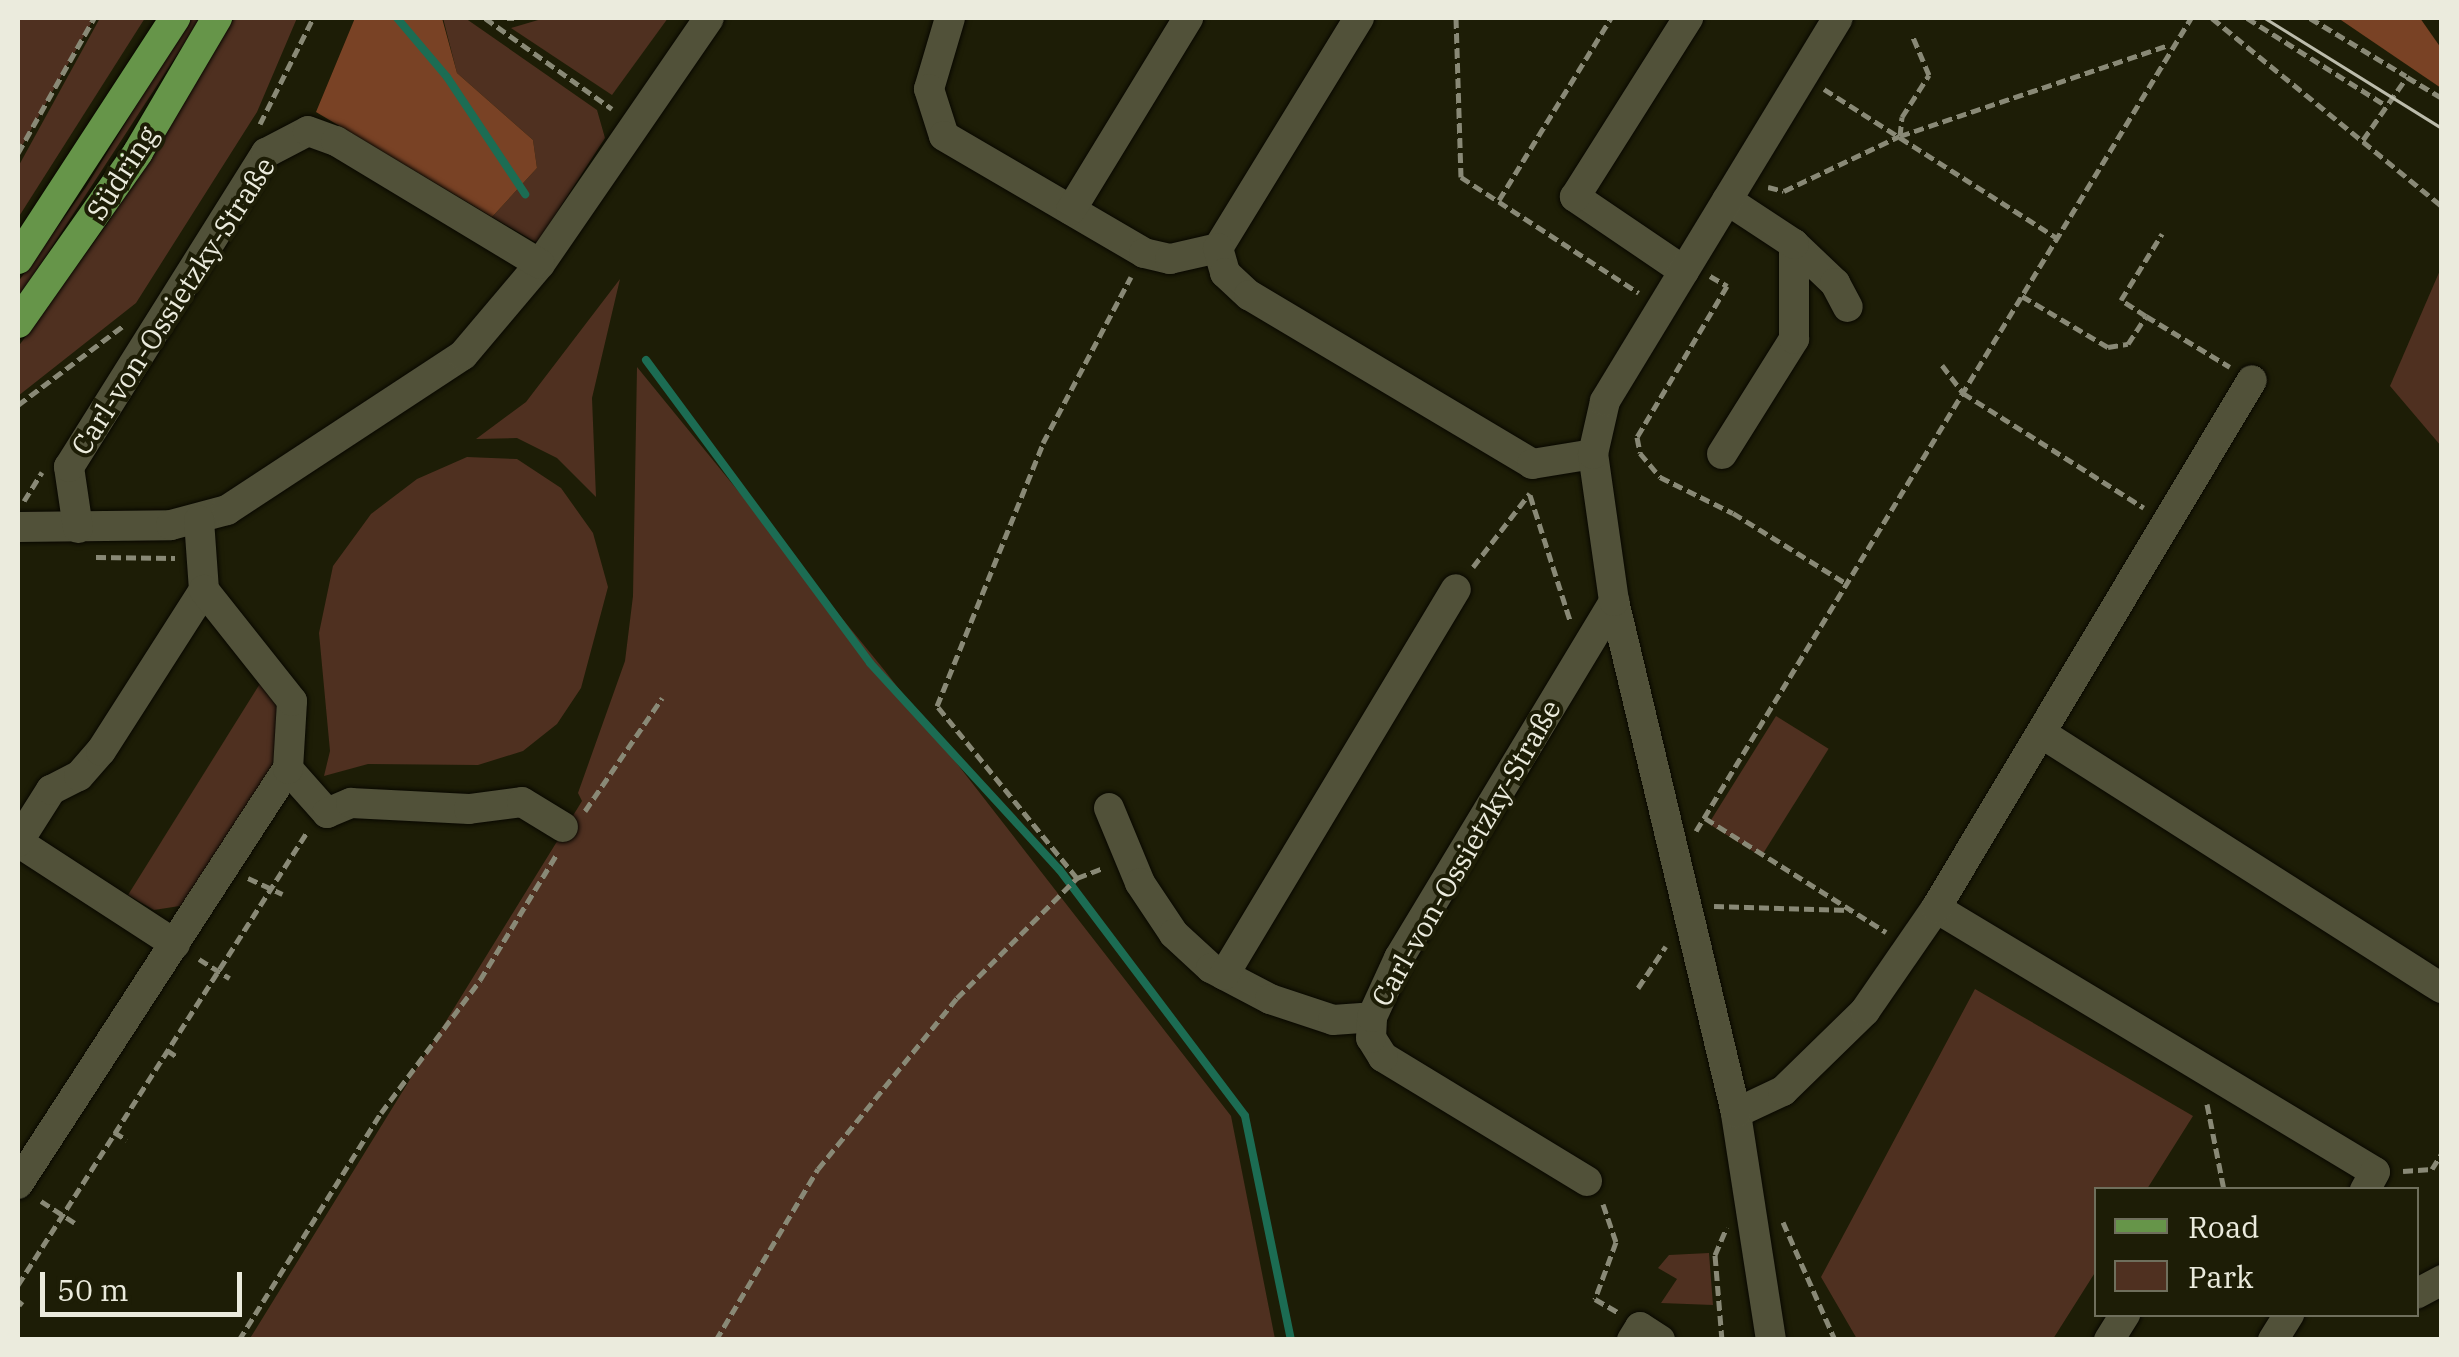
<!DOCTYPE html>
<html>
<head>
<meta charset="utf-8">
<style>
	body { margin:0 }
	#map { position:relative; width:2459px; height:1357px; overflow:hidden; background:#1d1d06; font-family:"IBM Plex Serif",serif }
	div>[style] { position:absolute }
	.green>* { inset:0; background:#4f3020; transform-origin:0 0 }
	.forest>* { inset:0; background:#794225 }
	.stream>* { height:8px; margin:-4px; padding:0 4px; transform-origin:4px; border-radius:4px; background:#1c6c53 }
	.path>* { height:5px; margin-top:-2.5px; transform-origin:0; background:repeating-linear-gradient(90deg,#898976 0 10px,transparent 0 15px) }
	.roads { filter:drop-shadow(0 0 2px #080700) drop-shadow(0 0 2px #080700) }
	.minor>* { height:30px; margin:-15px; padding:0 15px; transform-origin:15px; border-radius:15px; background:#515139 }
	.major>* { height:30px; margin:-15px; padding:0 15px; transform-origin:15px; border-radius:15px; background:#669549 }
	.tram>* { height:2.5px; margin:-1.25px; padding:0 1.25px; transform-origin:1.25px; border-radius:1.25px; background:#bbbbab }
	span { translate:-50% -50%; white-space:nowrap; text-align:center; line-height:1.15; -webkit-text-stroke:8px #1d1d06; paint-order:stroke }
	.street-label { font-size:28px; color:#ebebdd }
	.frame { position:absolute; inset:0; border:20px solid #ebebdd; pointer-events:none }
	.legend { position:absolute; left:2094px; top:1187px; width:325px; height:130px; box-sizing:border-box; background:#1d1d06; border:2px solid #6f6f5c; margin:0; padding:12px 18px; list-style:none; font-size:30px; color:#ebebdd }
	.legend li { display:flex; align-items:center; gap:20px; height:50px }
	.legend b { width:50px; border:2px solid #6f6f5c }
	.scale { position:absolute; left:40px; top:1272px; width:202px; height:45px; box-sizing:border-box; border:5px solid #ebebdd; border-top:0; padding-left:12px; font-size:30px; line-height:35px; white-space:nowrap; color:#ebebdd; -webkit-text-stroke:8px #1d1d06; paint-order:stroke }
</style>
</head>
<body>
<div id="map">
	<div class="green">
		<i style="clip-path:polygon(18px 18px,94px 18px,18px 153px)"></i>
		<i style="clip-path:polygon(100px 18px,145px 18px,18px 218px,18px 167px)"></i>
		<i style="clip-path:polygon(190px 18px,201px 18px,18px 299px,18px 282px,86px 187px)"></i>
		<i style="clip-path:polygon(234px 18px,297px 18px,257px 112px,136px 303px,18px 396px,18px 347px,107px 224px)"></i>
		<i style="clip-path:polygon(443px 18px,465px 18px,597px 110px,605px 138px,537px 243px,492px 217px,537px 168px,533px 140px,457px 73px)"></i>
		<i style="clip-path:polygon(545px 18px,668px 18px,612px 95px,511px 28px)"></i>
		<i style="clip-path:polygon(2441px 268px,2442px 446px,2441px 446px,2390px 386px)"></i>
		<i style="clip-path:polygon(620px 279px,592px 398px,596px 497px,557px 458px,517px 438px,476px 439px,526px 402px)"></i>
		<i style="clip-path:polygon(637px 367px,885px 671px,1231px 1116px,1275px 1339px,249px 1340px,582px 801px,578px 793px,625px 661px,633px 596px)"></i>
		<i style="clip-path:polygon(467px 457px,517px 459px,561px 488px,593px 533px,608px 587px,581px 688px,557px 724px,523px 751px,478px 765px,368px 764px,324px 776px,330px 751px,319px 633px,333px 566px,371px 514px,417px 479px)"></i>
		<i style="clip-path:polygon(266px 674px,282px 707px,271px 778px,186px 905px,154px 910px,128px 895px)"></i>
		<i style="left:1776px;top:716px;width:62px;height:127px;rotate:32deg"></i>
		<i style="clip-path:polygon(1975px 989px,2193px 1116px,2147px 1189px,2096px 1190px,2096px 1271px,2053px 1339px,1857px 1339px,1821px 1277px)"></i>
		<i style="clip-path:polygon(1709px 1253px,1713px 1305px,1661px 1303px,1677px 1279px,1658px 1268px,1669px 1255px)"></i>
	</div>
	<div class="forest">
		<i style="clip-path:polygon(355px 18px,442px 18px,457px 73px,533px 140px,537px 168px,492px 217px,316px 112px)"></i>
		<i style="clip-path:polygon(2338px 18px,2420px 18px,2441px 48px,2441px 88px)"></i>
	</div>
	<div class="stream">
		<i style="left:397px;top:18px;width:77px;rotate:49.7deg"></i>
		<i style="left:447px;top:77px;width:141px;rotate:56.3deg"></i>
		<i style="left:646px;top:360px;width:377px;rotate:53.5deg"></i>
		<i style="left:870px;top:663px;width:280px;rotate:47.5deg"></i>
		<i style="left:1059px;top:869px;width:309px;rotate:53deg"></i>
		<i style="left:1245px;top:1116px;width:229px;rotate:78.4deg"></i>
	</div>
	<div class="path">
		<i style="left:485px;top:18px;width:156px;rotate:35.6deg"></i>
		<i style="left:507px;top:18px;width:7px"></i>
		<i style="left:1456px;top:18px;width:159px;rotate:88.2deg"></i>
		<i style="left:1461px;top:177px;width:212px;rotate:33.1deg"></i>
		<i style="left:2212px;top:18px;width:297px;rotate:39.3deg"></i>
		<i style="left:2247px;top:18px;width:165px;rotate:32.2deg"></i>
		<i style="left:2310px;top:18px;width:112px;rotate:31.1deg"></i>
		<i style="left:1824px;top:89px;width:277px;rotate:32.6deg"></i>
		<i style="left:260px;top:124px;width:119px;rotate:-63.4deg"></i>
		<i style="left:1900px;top:136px;width:19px;rotate:-84deg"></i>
		<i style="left:1902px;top:117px;width:50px;rotate:-57.3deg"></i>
		<i style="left:1929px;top:75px;width:41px;rotate:-112.8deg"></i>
		<i style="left:2363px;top:140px;width:77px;rotate:-55.1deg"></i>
		<i style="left:2407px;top:77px;width:41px;rotate:31deg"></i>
		<i style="left:18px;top:153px;width:155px;rotate:-60.6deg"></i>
		<i style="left:1768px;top:187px;width:16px;rotate:14deg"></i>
		<i style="left:1784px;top:191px;width:128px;rotate:-25.4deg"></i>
		<i style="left:1900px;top:136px;width:284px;rotate:-18.7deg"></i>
		<i style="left:1499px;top:200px;width:214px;rotate:-58.4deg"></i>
		<i style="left:1710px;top:276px;width:20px;rotate:30deg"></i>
		<i style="left:1727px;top:286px;width:176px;rotate:120.8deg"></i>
		<i style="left:1637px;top:437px;width:16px;rotate:79deg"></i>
		<i style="left:1640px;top:453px;width:31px;rotate:50deg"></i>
		<i style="left:1660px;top:477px;width:81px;rotate:26.3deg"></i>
		<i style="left:1733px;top:513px;width:134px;rotate:31.9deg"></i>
		<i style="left:2022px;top:296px;width:100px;rotate:30.7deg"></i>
		<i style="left:2108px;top:347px;width:20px;rotate:-9deg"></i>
		<i style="left:2128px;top:344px;width:33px;rotate:-57deg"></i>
		<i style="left:2146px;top:316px;width:98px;rotate:31.3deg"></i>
		<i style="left:2146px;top:316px;width:30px;rotate:-147deg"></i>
		<i style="left:2121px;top:300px;width:78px;rotate:-58.2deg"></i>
		<i style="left:1942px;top:365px;width:35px;rotate:53deg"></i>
		<i style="left:1963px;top:393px;width:214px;rotate:32.4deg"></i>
		<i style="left:18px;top:405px;width:131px;rotate:-37deg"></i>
		<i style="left:1530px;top:495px;width:131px;rotate:72.3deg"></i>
		<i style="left:24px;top:501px;width:34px;rotate:-58deg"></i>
		<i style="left:96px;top:557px;width:79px;rotate:0.7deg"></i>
		<i style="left:1473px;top:567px;width:93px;rotate:-52.4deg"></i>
		<i style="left:585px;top:811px;width:137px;rotate:-55.7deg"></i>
		<i style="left:1705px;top:818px;width:214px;rotate:32.2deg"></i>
		<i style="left:1696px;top:831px;width:952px;rotate:-58.66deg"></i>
		<i style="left:248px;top:878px;width:38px;rotate:25deg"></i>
		<i style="left:1077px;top:878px;width:222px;rotate:-129.1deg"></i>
		<i style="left:937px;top:706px;width:284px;rotate:-68deg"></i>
		<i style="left:1043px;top:443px;width:188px;rotate:-62.1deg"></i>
		<i style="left:1714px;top:906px;width:137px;rotate:1.7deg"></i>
		<i style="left:199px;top:959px;width:36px;rotate:32deg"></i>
		<i style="left:1638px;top:988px;width:50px;rotate:-56.3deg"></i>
		<i style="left:167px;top:1050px;width:14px;rotate:34deg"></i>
		<i style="left:2207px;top:1104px;width:88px;rotate:78.8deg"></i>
		<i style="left:114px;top:1132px;width:15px;rotate:32deg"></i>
		<i style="left:2403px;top:1171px;width:29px;rotate:-4deg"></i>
		<i style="left:2432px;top:1169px;width:19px;rotate:-58deg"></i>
		<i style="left:41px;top:1201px;width:40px;rotate:32.9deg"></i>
		<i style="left:1603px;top:1204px;width:40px;rotate:71.1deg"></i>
		<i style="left:1616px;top:1242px;width:61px;rotate:110.2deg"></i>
		<i style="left:1595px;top:1299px;width:28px;rotate:30deg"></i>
		<i style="left:1783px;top:1222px;width:129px;rotate:66.2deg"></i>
		<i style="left:18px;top:1285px;width:537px;rotate:-57.46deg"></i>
		<i style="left:18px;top:1301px;width:6px;rotate:39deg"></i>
		<i style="left:239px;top:1340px;width:268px;rotate:-58deg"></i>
		<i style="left:381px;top:1113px;width:166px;rotate:-53.3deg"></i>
		<i style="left:480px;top:980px;width:148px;rotate:-58.6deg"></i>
		<i style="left:716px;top:1340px;width:199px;rotate:-59.2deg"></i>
		<i style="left:818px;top:1169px;width:220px;rotate:-50.9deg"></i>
		<i style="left:957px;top:998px;width:170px;rotate:-45deg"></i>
		<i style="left:1077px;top:878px;width:28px;rotate:-21deg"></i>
		<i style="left:1722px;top:1340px;width:85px;rotate:-94.7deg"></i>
		<i style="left:1715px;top:1255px;width:30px;rotate:-67deg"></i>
	</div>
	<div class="roads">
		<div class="minor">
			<i style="left:950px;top:18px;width:74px;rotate:106.5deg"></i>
			<i style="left:929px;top:89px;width:49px;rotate:72.3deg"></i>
			<i style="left:944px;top:136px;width:232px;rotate:30.3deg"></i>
			<i style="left:1144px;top:253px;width:27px;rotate:13deg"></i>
			<i style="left:1170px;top:259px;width:49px;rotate:-12.9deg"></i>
			<i style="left:1359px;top:18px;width:270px;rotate:121.5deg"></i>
			<i style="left:1218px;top:248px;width:26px;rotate:74deg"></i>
			<i style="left:1225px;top:273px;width:33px;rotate:43deg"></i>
			<i style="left:1249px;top:295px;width:330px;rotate:30.8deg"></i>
			<i style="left:1532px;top:464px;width:62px;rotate:-9.3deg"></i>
			<i style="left:1071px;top:210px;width:225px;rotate:-58.6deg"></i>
			<i style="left:1794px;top:244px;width:57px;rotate:43.6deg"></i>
			<i style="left:1835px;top:283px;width:27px;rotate:62deg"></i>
			<i style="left:1684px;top:271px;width:132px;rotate:-145.8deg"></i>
			<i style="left:1575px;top:197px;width:212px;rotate:-57.7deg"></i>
			<i style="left:1722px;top:454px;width:136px;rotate:-57.9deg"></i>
			<i style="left:1794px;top:339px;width:95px;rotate:-90deg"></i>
			<i style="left:1794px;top:244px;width:80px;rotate:-146.7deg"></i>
			<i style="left:18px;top:527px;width:153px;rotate:-0.7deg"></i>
			<i style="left:171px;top:525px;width:58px;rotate:-15deg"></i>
			<i style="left:227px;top:510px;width:282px;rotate:-33.3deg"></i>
			<i style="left:463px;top:355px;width:119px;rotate:-49.8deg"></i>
			<i style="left:540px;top:264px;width:298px;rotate:-55.5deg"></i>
			<i style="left:78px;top:528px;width:62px;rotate:-98.4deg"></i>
			<i style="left:69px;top:467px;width:371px;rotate:-57.9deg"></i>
			<i style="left:266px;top:153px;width:47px;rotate:-27.6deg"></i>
			<i style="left:308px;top:131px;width:30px;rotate:20deg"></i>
			<i style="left:336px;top:141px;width:238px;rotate:31.1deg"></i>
			<i style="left:2041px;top:733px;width:475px;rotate:32.5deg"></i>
			<i style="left:288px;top:769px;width:59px;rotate:48.4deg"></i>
			<i style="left:327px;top:813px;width:26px;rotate:-23deg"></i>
			<i style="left:351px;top:803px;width:118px;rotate:2.9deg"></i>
			<i style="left:469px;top:809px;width:53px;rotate:-7.5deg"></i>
			<i style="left:522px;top:802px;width:48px;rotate:31.4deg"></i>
			<i style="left:1109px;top:808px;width:81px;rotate:67.5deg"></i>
			<i style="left:1140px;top:883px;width:61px;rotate:56.3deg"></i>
			<i style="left:1174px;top:934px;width:50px;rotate:42.6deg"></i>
			<i style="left:1211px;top:968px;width:67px;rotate:27.7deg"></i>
			<i style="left:1270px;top:999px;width:66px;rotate:18.4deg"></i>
			<i style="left:1333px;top:1020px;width:39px;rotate:-4deg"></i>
			<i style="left:1936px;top:908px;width:512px;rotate:31.02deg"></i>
			<i style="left:2375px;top:1172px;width:21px;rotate:119deg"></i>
			<i style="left:175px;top:944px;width:187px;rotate:-147deg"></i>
			<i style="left:18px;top:842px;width:62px;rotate:-57.6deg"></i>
			<i style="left:51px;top:790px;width:31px;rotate:-27deg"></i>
			<i style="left:79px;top:776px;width:33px;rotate:-49deg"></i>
			<i style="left:101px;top:751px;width:191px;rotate:-57.4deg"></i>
			<i style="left:204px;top:590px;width:70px;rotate:-94.1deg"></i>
			<i style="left:1224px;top:975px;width:450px;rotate:-59deg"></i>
			<i style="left:1736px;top:1113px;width:52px;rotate:-25.1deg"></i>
			<i style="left:1783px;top:1091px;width:115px;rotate:-44.3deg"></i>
			<i style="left:1865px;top:1011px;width:125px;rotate:-55.4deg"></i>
			<i style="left:1936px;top:908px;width:615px;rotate:-59.1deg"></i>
			<i style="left:1587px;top:1181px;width:239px;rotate:-148.7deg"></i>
			<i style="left:1383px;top:1057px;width:22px;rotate:-122deg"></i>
			<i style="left:1371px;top:1038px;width:21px;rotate:-87deg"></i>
			<i style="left:1372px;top:1017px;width:65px;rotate:-65.4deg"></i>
			<i style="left:1399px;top:958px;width:417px;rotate:-58.9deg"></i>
			<i style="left:18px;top:1184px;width:495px;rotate:-57deg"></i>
			<i style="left:288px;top:769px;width:68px;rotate:-86.6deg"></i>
			<i style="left:292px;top:701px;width:142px;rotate:-128.4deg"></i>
			<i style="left:2416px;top:1294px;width:30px;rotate:-28deg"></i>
			<i style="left:1632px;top:1340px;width:15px;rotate:-58deg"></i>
			<i style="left:1640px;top:1327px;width:24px;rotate:33deg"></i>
			<i style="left:1771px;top:1340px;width:230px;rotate:-98.8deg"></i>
			<i style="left:1736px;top:1113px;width:526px;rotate:-103.4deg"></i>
			<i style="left:1614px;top:601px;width:148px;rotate:-98.1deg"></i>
			<i style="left:1593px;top:454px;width:54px;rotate:-77.2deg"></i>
			<i style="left:1605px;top:401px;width:448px;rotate:-58.7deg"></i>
			<i style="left:2109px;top:1340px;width:31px;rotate:-58deg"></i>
			<i style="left:2273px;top:1340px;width:31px;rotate:-58deg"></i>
		</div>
		<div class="major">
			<i style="left:18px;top:259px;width:288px;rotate:-56.9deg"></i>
			<i style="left:18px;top:323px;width:209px;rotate:-54.9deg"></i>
			<i style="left:138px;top:152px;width:156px;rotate:-59.5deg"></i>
		</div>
	</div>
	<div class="tram">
		<i style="left:2265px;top:18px;width:208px;rotate:31.9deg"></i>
	</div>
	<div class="street-label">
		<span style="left:122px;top:173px;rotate:-57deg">Südring</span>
		<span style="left:173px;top:306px;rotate:-57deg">Carl-von-Ossietzky-Straße</span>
		<span style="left:1466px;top:853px;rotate:-60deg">Carl-von-Ossietzky-Straße</span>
	</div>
	<div class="frame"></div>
	<ul class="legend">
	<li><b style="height:12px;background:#669549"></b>Road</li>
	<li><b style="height:28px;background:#4f3020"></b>Park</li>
	</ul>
	<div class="scale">50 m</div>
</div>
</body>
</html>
